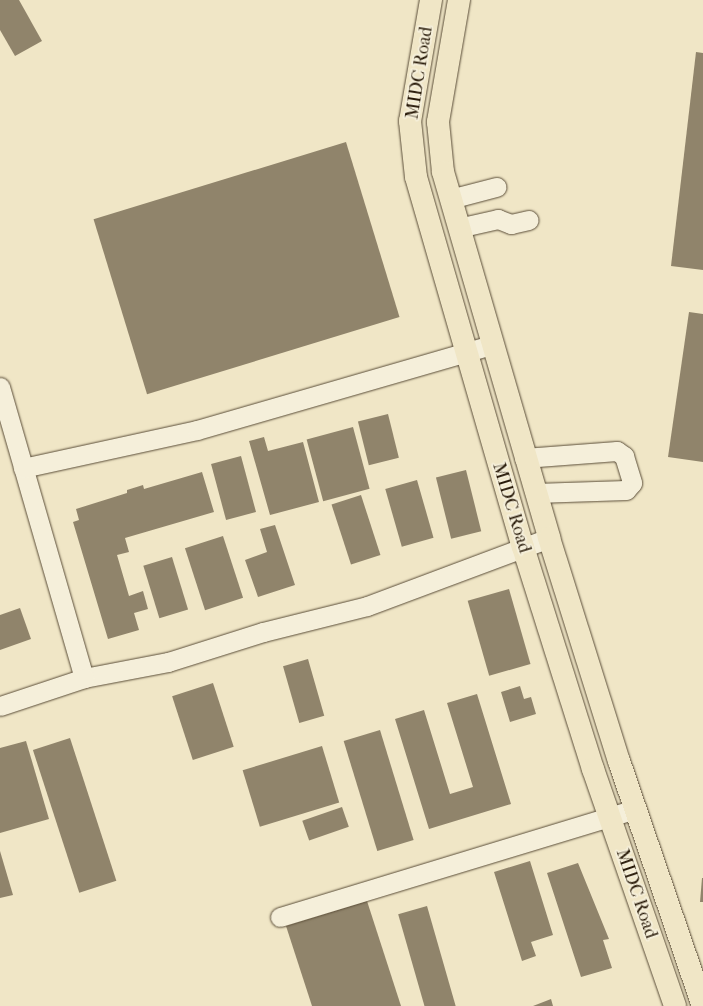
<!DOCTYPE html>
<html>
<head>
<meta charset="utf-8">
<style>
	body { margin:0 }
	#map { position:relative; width:703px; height:1006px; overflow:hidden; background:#f0e6c6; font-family:"IM FELL French Canon",serif }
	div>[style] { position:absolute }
	.building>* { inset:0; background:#90846b; transform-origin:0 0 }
	.roads { filter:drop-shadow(0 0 1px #5a4d38) drop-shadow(0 0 1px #5a4d38) }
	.minor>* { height:19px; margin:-9.5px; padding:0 9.5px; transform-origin:9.5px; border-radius:9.5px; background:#f5efda }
	.major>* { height:22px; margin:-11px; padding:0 11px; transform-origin:11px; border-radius:11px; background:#f0e6c6 }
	span { translate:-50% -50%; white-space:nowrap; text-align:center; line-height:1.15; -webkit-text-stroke:4px #f5efda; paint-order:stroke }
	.street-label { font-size:18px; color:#281a09 }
</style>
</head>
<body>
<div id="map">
	<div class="building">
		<i style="clip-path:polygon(0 0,19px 0,42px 41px,15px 56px,0 30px)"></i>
		<i style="clip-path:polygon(696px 52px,703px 53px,703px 270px,671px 266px)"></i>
		<i style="left:346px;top:142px;width:183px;height:264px;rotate:73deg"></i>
		<i style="clip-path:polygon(689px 312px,703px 314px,703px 462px,668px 457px)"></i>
		<i style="left:388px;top:414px;width:45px;height:31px;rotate:76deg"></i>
		<i style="left:353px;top:427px;width:64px;height:48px;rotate:75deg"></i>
		<i style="clip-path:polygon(264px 437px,268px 451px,303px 442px,319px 502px,270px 515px,249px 441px)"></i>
		<i style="left:241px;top:456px;width:58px;height:31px;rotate:75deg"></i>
		<i style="left:466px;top:470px;width:63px;height:31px;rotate:76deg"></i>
		<i style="clip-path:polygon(202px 472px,214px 512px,125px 538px,129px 552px,117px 555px,129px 596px,143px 591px,148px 609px,134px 613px,139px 630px,108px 639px,73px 522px,79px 520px,76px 509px,127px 493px,127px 490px,143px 485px,144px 489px)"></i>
		<i style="left:417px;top:480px;width:60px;height:33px;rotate:74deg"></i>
		<i style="left:361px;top:495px;width:63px;height:31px;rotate:72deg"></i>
		<i style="clip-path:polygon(275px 525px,295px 585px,258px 597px,245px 560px,267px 552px,260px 529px)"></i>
		<i style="left:223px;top:536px;width:65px;height:40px;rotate:72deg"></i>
		<i style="left:172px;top:557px;width:55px;height:30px;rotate:73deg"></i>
		<i style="left:509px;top:589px;width:78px;height:43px;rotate:74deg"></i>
		<i style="clip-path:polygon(20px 608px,31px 639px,0 650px,0 615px)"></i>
		<i style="left:308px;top:659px;width:59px;height:26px;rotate:74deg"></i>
		<i style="left:213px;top:683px;width:67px;height:43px;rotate:72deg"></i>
		<i style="clip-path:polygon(520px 686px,524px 699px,531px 697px,536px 714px,510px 722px,501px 692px)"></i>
		<i style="clip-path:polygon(477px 694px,511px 804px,429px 829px,395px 719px,424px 710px,450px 794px,473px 787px,447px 703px)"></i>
		<i style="left:380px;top:730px;width:115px;height:38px;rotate:73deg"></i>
		<i style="left:70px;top:738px;width:150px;height:39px;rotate:72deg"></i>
		<i style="clip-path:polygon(26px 741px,49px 819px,0 833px,0 748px)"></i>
		<i style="left:322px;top:746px;width:59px;height:83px;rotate:73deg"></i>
		<i style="left:342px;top:807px;width:21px;height:42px;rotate:71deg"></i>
		<i style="clip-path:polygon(0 851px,13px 895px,0 898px)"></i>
		<i style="clip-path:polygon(530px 861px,553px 935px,531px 942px,536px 956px,522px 961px,494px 872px)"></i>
		<i style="clip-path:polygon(578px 863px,609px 939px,603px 940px,612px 968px,581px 977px,547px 873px)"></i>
		<i style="clip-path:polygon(702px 878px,703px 878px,703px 902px,700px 902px)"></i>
		<i style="clip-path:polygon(367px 901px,401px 1006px,312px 1006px,286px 926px)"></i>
		<i style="left:427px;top:906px;width:104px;height:30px;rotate:74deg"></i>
		<i style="clip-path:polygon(551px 999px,553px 1006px,533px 1006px)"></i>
	</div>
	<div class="roads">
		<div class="minor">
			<i style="left:450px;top:199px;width:48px;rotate:-14.6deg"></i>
			<i style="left:458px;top:228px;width:41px;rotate:-12.7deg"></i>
			<i style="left:498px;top:219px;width:14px;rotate:21deg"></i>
			<i style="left:511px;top:224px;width:18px;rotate:-13deg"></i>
			<i style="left:0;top:387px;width:303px;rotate:73.9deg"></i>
			<i style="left:84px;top:678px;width:86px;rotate:-10.8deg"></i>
			<i style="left:168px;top:662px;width:100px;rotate:-17.5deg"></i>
			<i style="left:263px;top:632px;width:107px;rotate:-14deg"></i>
			<i style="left:367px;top:606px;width:194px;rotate:-20.5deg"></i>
			<i style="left:524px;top:458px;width:93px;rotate:-4.3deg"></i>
			<i style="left:617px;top:451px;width:9px;rotate:36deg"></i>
			<i style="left:624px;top:456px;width:28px;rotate:73deg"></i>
			<i style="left:632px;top:483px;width:9px;rotate:131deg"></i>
			<i style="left:626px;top:490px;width:91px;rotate:178.1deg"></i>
			<i style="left:23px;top:468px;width:178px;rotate:-12.3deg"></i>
			<i style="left:197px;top:430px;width:307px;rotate:-16.1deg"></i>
			<i style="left:0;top:706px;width:89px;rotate:-18.4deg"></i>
			<i style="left:280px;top:917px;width:371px;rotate:-16.9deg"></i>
		</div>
		<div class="major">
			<i style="left:431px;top:0;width:123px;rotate:99.8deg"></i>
			<i style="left:410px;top:121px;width:56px;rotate:83.9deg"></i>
			<i style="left:416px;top:177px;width:385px;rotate:73.9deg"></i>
			<i style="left:523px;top:547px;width:233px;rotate:72.5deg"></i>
			<i style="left:593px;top:769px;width:251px;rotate:70.9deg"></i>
			<i style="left:459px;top:0;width:124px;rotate:99.8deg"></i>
			<i style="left:438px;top:122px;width:50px;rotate:84.3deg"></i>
			<i style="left:443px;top:172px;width:381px;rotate:73.8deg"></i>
			<i style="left:549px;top:538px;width:234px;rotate:72.6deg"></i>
			<i style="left:619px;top:761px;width:259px;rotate:71.1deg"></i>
		</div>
	</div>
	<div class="street-label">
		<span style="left:420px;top:73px;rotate:-81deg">MIDC Road</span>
		<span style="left:511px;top:508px;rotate:73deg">MIDC Road</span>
		<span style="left:636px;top:894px;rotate:71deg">MIDC Road</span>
	</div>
</div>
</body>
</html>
